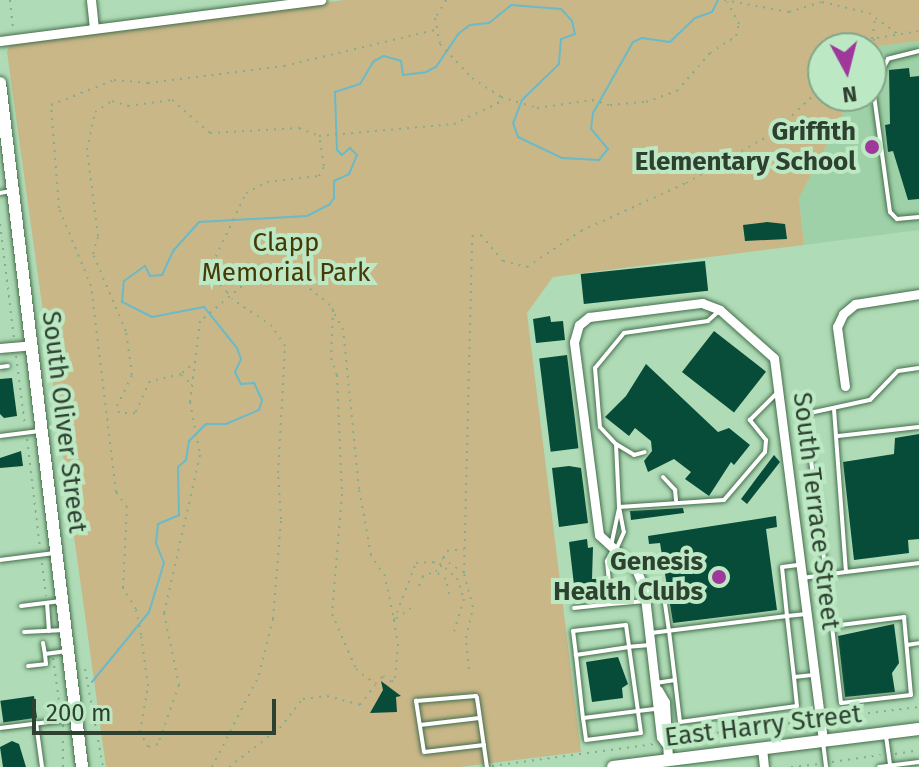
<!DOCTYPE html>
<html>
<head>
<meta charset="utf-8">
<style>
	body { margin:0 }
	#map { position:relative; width:919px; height:767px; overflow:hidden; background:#afdcb6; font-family:"Fira Sans",sans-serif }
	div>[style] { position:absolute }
	.built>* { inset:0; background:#9ed1a7 }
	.green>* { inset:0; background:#c9b788 }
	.stream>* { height:2px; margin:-1px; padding:0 1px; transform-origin:1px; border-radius:1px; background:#6abac8 }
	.building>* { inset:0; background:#074b39; transform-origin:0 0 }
	.path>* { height:2px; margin-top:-1px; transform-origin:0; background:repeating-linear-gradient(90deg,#87ac8c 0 2px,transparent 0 8px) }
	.roads { filter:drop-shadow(0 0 2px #456e4c) drop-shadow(0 0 2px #456e4c) }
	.lane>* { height:4px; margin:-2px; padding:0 2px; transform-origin:2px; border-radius:2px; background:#fff }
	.street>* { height:9px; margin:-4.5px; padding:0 4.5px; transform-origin:4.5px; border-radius:4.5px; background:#fff }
	.secondary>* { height:12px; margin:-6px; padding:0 6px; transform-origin:6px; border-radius:6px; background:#fff }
	.path-bridge>* { height:2px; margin-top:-1px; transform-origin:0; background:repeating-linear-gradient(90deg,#87ac8c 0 2px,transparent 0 8px) }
	.dots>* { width:22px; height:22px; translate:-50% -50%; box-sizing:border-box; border:4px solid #bce9c3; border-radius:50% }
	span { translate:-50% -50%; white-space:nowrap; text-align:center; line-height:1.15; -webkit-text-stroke:8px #bce9c3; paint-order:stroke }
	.poi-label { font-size:26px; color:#2e4131; font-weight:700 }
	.right { translate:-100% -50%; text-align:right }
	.park-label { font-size:26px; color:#483806 }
	.street-label { font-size:26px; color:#2e4131 }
	.north { position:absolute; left:807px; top:32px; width:80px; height:80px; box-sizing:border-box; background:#bce9c3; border:2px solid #83a689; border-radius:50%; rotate:173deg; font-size:22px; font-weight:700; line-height:32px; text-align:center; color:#2e4131 }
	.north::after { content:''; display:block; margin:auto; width:28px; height:36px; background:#9f389b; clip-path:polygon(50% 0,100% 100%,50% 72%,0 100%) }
	.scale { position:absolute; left:32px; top:699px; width:244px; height:36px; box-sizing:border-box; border:4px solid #2e4131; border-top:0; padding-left:10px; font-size:24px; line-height:28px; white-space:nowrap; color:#2e4131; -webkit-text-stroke:6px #bce9c3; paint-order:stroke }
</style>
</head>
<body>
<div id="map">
	<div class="built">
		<i style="clip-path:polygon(919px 41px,919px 230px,804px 245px,799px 198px,852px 96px,871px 96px,871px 60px,878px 46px)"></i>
	</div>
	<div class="green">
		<i style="clip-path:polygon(344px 0,919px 0,919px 41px,879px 46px,871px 60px,871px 48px,823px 48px,823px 96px,852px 96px,799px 198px,804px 245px,553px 277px,527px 313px,581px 752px,460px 767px,106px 767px,7px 52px,10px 44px)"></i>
	</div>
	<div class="stream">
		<i style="left:92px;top:682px;width:90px;rotate:-50.8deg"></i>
		<i style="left:149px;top:612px;width:51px;rotate:-73deg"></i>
		<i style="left:164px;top:563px;width:22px;rotate:-112deg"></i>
		<i style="left:156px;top:543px;width:19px;rotate:-84deg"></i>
		<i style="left:158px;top:524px;width:23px;rotate:-23deg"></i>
		<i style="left:179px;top:515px;width:48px;rotate:-91.2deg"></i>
		<i style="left:178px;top:467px;width:11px;rotate:-41deg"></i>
		<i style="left:186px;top:460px;width:19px;rotate:-81deg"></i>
		<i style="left:189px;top:441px;width:24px;rotate:-45deg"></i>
		<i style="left:206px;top:424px;width:20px"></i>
		<i style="left:226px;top:424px;width:36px;rotate:-23deg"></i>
		<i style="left:259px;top:410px;width:10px;rotate:-73deg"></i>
		<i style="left:262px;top:400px;width:19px;rotate:-115deg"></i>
		<i style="left:254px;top:383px;width:13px;rotate:176deg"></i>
		<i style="left:241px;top:384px;width:13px;rotate:-117deg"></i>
		<i style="left:235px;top:372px;width:14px;rotate:-65deg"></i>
		<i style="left:241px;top:359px;width:12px;rotate:-110deg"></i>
		<i style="left:237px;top:348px;width:53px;rotate:-128.8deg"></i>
		<i style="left:204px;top:307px;width:53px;rotate:169.1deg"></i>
		<i style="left:152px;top:317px;width:34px;rotate:-153deg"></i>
		<i style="left:122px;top:302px;width:21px;rotate:-85deg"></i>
		<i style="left:124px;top:281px;width:26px;rotate:-36deg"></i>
		<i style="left:145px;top:266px;width:11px;rotate:63deg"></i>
		<i style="left:150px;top:276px;width:12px;rotate:-5deg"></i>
		<i style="left:162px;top:275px;width:26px;rotate:-65deg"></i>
		<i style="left:173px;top:251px;width:39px;rotate:-48deg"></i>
		<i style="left:199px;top:222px;width:108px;rotate:-3.2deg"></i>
		<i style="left:307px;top:216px;width:25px;rotate:-27deg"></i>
		<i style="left:329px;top:205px;width:9px;rotate:-54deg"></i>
		<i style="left:334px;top:198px;width:17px;rotate:-90deg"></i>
		<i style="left:334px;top:181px;width:17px;rotate:-25deg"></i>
		<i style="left:349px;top:174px;width:21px;rotate:-67deg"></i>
		<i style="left:357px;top:155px;width:10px;rotate:-135deg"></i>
		<i style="left:350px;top:148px;width:11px;rotate:139deg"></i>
		<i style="left:342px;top:155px;width:7px;rotate:-135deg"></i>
		<i style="left:337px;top:150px;width:58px;rotate:-92deg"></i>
		<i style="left:335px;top:92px;width:26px;rotate:-18deg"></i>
		<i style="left:360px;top:84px;width:27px;rotate:-59deg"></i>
		<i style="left:374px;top:61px;width:11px;rotate:-27deg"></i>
		<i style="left:384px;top:56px;width:18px;rotate:16deg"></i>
		<i style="left:401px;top:61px;width:14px;rotate:82deg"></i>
		<i style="left:403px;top:75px;width:23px;rotate:-7deg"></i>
		<i style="left:426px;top:72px;width:11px;rotate:-27deg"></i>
		<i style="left:436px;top:67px;width:40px;rotate:-56deg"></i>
		<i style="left:458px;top:34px;width:15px;rotate:-37deg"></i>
		<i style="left:470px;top:25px;width:19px;rotate:-6deg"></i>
		<i style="left:489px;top:23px;width:28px;rotate:-39deg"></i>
		<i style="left:511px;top:5px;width:50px;rotate:4.6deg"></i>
		<i style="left:561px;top:9px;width:16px;rotate:47deg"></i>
		<i style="left:572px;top:21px;width:13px;rotate:77deg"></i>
		<i style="left:575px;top:34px;width:15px;rotate:160deg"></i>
		<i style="left:561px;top:39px;width:25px;rotate:95deg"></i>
		<i style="left:559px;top:64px;width:52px;rotate:135.8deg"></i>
		<i style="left:522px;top:100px;width:25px;rotate:111deg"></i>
		<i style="left:513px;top:123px;width:15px;rotate:70deg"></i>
		<i style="left:518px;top:137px;width:49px;rotate:25.5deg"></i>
		<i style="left:562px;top:158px;width:37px;rotate:3deg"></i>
		<i style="left:599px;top:160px;width:14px;rotate:-51deg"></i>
		<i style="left:608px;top:149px;width:26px;rotate:-130deg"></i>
		<i style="left:591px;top:129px;width:16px;rotate:-83deg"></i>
		<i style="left:593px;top:113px;width:81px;rotate:-60.6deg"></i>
		<i style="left:633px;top:42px;width:10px;rotate:-24deg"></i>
		<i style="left:642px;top:38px;width:28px;rotate:8deg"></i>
		<i style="left:670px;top:42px;width:35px;rotate:-44deg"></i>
		<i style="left:695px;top:18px;width:18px;rotate:-19deg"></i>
		<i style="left:712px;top:12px;width:13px;rotate:-63deg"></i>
	</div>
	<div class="building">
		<i style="clip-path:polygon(909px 68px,910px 77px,919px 76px,919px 199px,908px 200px,893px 151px,888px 152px,885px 125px,890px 124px,889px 70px)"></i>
		<i style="clip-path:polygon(767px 222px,785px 224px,787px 239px,745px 241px,743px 225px)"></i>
		<i style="left:705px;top:261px;width:30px;height:125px;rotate:84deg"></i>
		<i style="clip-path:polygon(550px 316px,551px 322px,563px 321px,565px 340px,536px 343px,533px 319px)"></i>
		<i style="left:714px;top:331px;width:66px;height:52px;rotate:38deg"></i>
		<i style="left:567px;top:355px;width:94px;height:28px;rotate:83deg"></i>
		<i style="clip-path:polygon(646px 364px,718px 432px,729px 428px,750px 445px,734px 465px,731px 462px,709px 496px,685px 479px,691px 472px,674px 459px,648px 472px,644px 461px,652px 451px,651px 441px,635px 428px,629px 436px,605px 417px,626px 396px)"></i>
		<i style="clip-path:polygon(12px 378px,17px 416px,4px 418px,0 414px,0 379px)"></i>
		<i style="clip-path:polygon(919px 434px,919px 539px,908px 540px,909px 553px,854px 560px,843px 462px,894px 454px,895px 438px)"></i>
		<i style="clip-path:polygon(21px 451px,23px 466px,0 468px,0 458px)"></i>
		<i style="clip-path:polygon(774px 455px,780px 462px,747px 504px,741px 499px)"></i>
		<i style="clip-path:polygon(569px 466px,581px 468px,588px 523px,559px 527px,552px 468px)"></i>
		<i style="clip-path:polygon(683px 508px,684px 513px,631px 520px,630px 511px)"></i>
		<i style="clip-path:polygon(776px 516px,777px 527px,766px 529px,777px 610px,673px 623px,660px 543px,649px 544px,648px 536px)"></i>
		<i style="clip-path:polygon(587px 539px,588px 548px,593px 547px,592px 579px,597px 579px,598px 590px,593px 591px,594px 600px,576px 602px,569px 542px)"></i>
		<i style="clip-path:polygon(894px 624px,899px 663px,892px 673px,895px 692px,845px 697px,838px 636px)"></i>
		<i style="clip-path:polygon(618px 657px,628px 684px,622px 688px,623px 698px,592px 702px,586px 662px)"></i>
		<i style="clip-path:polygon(381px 681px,401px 696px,396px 697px,397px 712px,370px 713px,383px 690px)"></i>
		<i style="left:34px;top:696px;width:22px;height:34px;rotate:82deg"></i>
		<i style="clip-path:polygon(12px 741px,19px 744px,26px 767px,3px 767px,0 747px)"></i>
	</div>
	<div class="path">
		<i style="left:10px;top:0;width:31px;rotate:84deg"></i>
		<i style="left:446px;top:0;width:21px;rotate:121deg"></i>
		<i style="left:435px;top:18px;width:26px;rotate:79deg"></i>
		<i style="left:440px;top:44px;width:47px;rotate:46.7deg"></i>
		<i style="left:472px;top:78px;width:35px;rotate:33deg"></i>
		<i style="left:501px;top:97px;width:38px;rotate:17deg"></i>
		<i style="left:537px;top:108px;width:56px;rotate:-8.3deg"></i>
		<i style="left:592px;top:100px;width:19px;rotate:16deg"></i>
		<i style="left:610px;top:105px;width:36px;rotate:-5deg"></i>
		<i style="left:646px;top:102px;width:33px;rotate:-20deg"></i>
		<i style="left:677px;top:91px;width:50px;rotate:-49deg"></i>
		<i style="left:710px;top:53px;width:31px;rotate:-33deg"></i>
		<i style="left:736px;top:36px;width:12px;rotate:-76deg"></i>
		<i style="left:739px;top:24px;width:25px;rotate:-117deg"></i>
		<i style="left:724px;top:0;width:66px;rotate:10.5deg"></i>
		<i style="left:789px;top:12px;width:34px;rotate:-17deg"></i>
		<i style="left:822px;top:2px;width:48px;rotate:13.2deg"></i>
		<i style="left:869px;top:13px;width:36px;rotate:36deg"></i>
		<i style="left:872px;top:39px;width:18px;rotate:-81deg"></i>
		<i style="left:859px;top:48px;width:21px;rotate:-29deg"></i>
		<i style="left:877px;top:38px;width:43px;rotate:-9.5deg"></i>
		<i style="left:0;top:224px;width:115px;rotate:83deg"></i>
		<i style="left:227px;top:292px;width:28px;rotate:-131deg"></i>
		<i style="left:209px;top:271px;width:86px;rotate:-64.6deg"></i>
		<i style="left:246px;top:193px;width:24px;rotate:-28deg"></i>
		<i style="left:267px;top:182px;width:52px;rotate:-6.6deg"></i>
		<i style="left:319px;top:176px;width:11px;rotate:-63deg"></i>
		<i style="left:324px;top:166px;width:30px;rotate:-99deg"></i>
		<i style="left:319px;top:136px;width:136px;rotate:-5.1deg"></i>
		<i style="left:454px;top:124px;width:55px;rotate:-25.6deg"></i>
		<i style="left:333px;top:310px;width:48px;rotate:92.4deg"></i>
		<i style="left:331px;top:358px;width:18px;rotate:71deg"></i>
		<i style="left:337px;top:375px;width:119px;rotate:87.6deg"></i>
		<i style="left:342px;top:494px;width:120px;rotate:94.8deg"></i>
		<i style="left:332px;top:614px;width:60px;rotate:66.4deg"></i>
		<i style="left:356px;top:669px;width:24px;rotate:38deg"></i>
		<i style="left:375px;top:684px;width:11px;rotate:-45deg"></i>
		<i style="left:383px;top:676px;width:11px;rotate:34deg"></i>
		<i style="left:392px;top:682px;width:5px;rotate:-53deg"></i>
		<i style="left:395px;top:678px;width:32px;rotate:-85deg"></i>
		<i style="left:398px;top:646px;width:31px;rotate:-99deg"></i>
		<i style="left:393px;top:615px;width:40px;rotate:-102deg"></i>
		<i style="left:385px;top:576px;width:25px;rotate:-124deg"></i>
		<i style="left:371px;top:555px;width:67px;rotate:-100.3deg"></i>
		<i style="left:359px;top:489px;width:160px;rotate:-95.7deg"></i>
		<i style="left:343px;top:330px;width:22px;rotate:-117deg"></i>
		<i style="left:333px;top:310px;width:6px;rotate:-121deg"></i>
		<i style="left:330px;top:305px;width:35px;rotate:-141deg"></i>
		<i style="left:303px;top:283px;width:23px;rotate:-165deg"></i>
		<i style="left:281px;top:277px;width:33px;rotate:173deg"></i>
		<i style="left:248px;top:281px;width:62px;rotate:140.2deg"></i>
		<i style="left:200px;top:321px;width:82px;rotate:97deg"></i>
		<i style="left:190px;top:402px;width:54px;rotate:79.3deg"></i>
		<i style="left:200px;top:455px;width:162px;rotate:102.8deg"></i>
		<i style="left:164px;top:613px;width:74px;rotate:78.2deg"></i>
		<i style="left:179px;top:685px;width:63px;rotate:109.6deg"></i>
		<i style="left:158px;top:744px;width:10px;rotate:163deg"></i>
		<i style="left:148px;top:747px;width:17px;rotate:-118deg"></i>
		<i style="left:140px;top:732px;width:47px;rotate:-80.1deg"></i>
		<i style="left:148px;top:686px;width:51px;rotate:-97.8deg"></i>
		<i style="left:141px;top:635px;width:26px;rotate:-101deg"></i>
		<i style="left:136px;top:609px;width:25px;rotate:-122deg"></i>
		<i style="left:123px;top:588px;width:81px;rotate:-87.2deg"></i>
		<i style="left:127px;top:507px;width:19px;rotate:-126deg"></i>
		<i style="left:116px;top:492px;width:208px;rotate:-96.9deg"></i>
		<i style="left:91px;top:286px;width:84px;rotate:-112.3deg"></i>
		<i style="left:59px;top:208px;width:103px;rotate:-94.4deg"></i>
		<i style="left:51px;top:105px;width:68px;rotate:-21.6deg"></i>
		<i style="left:114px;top:80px;width:34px;rotate:5deg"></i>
		<i style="left:148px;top:83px;width:137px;rotate:-7.1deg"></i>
		<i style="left:284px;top:66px;width:155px;rotate:-13.4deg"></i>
		<i style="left:16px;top:356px;width:70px;rotate:82.6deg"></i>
		<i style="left:196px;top:361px;width:20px;rotate:139deg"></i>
		<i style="left:181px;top:374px;width:32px;rotate:167deg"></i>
		<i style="left:150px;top:381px;width:35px;rotate:115deg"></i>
		<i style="left:135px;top:413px;width:16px;rotate:180deg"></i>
		<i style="left:119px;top:413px;width:7px;rotate:-106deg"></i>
		<i style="left:117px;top:406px;width:34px;rotate:-64deg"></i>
		<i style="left:132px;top:375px;width:44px;rotate:-97.8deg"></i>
		<i style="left:126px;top:331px;width:84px;rotate:-113.2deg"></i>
		<i style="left:93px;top:254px;width:19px;rotate:-74deg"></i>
		<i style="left:98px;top:236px;width:87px;rotate:-97.3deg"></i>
		<i style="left:87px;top:150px;width:39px;rotate:-78deg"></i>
		<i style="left:95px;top:112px;width:20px;rotate:-33deg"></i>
		<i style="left:112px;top:101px;width:17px;rotate:17deg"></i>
		<i style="left:128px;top:106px;width:44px;rotate:-7.8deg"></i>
		<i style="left:172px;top:100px;width:50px;rotate:41deg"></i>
		<i style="left:210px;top:133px;width:89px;rotate:-3.2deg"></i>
		<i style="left:299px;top:128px;width:22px;rotate:22deg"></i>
		<i style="left:181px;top:375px;width:13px;rotate:39deg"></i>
		<i style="left:27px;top:439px;width:110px;rotate:83.2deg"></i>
		<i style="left:442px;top:558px;width:25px;rotate:34deg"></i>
		<i style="left:42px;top:563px;width:33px;rotate:83deg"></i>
		<i style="left:419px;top:586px;width:9px;rotate:-72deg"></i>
		<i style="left:422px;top:577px;width:13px;rotate:-23deg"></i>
		<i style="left:449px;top:594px;width:15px;rotate:-101deg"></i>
		<i style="left:446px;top:579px;width:12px;rotate:-145deg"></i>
		<i style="left:436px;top:572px;width:24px;rotate:-62deg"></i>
		<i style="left:447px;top:551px;width:17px;rotate:-7deg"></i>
		<i style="left:411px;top:608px;width:21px;rotate:145deg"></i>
		<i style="left:394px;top:620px;width:61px;rotate:-68.9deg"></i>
		<i style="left:416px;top:563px;width:17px;rotate:-3deg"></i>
		<i style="left:433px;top:562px;width:13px;rotate:27deg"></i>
		<i style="left:445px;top:568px;width:16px;rotate:40deg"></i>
		<i style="left:457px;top:578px;width:22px;rotate:72deg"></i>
		<i style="left:464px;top:599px;width:34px;rotate:107deg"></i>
		<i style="left:53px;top:658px;width:58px;rotate:82deg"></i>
		<i style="left:85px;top:669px;width:100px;rotate:79.6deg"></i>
		<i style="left:469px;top:669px;width:31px;rotate:-96deg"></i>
		<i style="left:466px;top:638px;width:32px;rotate:-77deg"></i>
		<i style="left:473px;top:607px;width:35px;rotate:-105deg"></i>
		<i style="left:464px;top:573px;width:337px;rotate:-88.6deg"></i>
		<i style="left:472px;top:236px;width:9px;rotate:-6deg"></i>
		<i style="left:481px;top:235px;width:34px;rotate:50deg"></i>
		<i style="left:503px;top:261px;width:25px;rotate:14deg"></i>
		<i style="left:527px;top:267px;width:65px;rotate:-33.7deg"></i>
		<i style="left:581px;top:231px;width:115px;rotate:-24.6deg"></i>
		<i style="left:686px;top:183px;width:103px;rotate:-29.8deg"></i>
		<i style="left:775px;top:132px;width:66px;rotate:-43.8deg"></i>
		<i style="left:828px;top:718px;width:92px;rotate:-6.9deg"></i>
		<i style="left:63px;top:725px;width:42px;rotate:90deg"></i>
		<i style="left:677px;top:738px;width:137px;rotate:-7.5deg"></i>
		<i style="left:895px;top:754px;width:24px;rotate:-9deg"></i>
		<i style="left:832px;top:762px;width:49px;rotate:-8.1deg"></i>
		<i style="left:492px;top:766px;width:164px;rotate:-7.7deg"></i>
		<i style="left:212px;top:767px;width:103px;rotate:-62.9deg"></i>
		<i style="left:259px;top:675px;width:58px;rotate:-76deg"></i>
		<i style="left:273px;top:619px;width:100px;rotate:-85.4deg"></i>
		<i style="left:281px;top:519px;width:46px;rotate:-93.7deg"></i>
		<i style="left:278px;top:473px;width:127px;rotate:-86.8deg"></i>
		<i style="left:285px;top:346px;width:24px;rotate:-123deg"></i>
		<i style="left:272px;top:326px;width:48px;rotate:-146deg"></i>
		<i style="left:229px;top:767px;width:64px;rotate:-37.4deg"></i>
		<i style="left:280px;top:728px;width:37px;rotate:-52deg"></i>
		<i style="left:303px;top:699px;width:24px;rotate:-7deg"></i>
		<i style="left:327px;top:696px;width:34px;rotate:15deg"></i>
		<i style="left:360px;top:705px;width:25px;rotate:-53deg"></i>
		<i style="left:791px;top:767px;width:27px;rotate:-6deg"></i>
	</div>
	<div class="roads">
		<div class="lane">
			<i style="left:919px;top:51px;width:32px;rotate:166deg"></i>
			<i style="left:888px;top:59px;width:33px;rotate:117deg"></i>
			<i style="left:873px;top:88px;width:125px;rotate:82.2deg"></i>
			<i style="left:890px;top:212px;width:10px;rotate:45deg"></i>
			<i style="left:897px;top:219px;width:22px;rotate:-5deg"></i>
			<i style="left:0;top:193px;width:11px;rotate:-10deg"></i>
			<i style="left:719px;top:311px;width:15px;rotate:138deg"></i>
			<i style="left:708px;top:321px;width:85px;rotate:171.9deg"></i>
			<i style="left:624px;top:333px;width:45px;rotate:129.6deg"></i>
			<i style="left:595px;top:368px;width:59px;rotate:85.2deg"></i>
			<i style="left:600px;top:427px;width:23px;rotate:47deg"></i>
			<i style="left:616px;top:444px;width:63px;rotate:87.3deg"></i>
			<i style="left:619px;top:507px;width:105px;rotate:-3.8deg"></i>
			<i style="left:724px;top:500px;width:63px;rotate:-49.5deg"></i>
			<i style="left:765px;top:452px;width:12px;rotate:-85deg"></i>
			<i style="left:766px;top:440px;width:26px;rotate:-129deg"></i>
			<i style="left:750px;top:420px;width:40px;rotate:-45deg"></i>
			<i style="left:0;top:367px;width:8px;rotate:-7deg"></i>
			<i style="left:834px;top:409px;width:163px;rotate:85.8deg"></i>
			<i style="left:846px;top:572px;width:74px;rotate:-7deg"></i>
			<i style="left:0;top:436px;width:40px;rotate:-7.1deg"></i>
			<i style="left:838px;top:436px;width:81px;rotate:-6.3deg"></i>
			<i style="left:616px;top:444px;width:21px;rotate:31deg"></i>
			<i style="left:634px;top:455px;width:11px;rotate:-15deg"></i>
			<i style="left:663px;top:477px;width:18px;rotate:47deg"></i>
			<i style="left:675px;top:490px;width:10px;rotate:84deg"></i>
			<i style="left:611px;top:546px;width:40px;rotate:-78deg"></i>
			<i style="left:619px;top:507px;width:25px;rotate:79deg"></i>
			<i style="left:624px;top:532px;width:17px;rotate:114deg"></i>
			<i style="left:613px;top:550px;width:13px;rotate:119deg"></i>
			<i style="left:607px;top:561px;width:43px;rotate:84.7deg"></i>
			<i style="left:611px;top:604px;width:32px;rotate:-5deg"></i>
			<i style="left:0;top:560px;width:55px;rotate:-7.3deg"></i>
			<i style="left:826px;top:574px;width:161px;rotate:-97.5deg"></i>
			<i style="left:805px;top:414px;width:66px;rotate:-12.2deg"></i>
			<i style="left:870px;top:400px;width:40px;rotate:-46deg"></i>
			<i style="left:898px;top:371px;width:21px;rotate:-8deg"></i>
			<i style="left:802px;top:578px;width:44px;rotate:-7.8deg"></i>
			<i style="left:645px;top:588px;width:18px;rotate:6deg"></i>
			<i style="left:663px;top:590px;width:41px;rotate:81.7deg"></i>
			<i style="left:669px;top:631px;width:49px;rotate:83deg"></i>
			<i style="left:675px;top:680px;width:18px;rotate:171deg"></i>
			<i style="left:47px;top:603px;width:28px;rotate:86deg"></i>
			<i style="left:21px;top:606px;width:40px;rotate:-7.1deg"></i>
			<i style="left:574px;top:608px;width:37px;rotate:-6deg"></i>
			<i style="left:806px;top:614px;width:19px;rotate:174deg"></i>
			<i style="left:787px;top:616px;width:61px;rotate:83.5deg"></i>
			<i style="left:794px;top:677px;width:18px;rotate:-6deg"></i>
			<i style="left:904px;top:617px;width:78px;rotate:84.9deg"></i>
			<i style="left:911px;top:695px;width:70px;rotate:173.5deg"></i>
			<i style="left:841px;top:703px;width:78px;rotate:-96.7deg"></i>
			<i style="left:832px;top:626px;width:73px;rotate:-7.1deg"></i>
			<i style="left:24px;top:632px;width:41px;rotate:-2.8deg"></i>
			<i style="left:651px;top:633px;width:137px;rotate:-7.1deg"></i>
			<i style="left:787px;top:616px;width:49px;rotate:-95.8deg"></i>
			<i style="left:782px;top:567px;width:16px;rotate:-7deg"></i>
			<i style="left:43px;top:643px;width:11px;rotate:80deg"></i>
			<i style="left:650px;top:645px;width:21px;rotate:175deg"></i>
			<i style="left:629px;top:647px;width:65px;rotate:82deg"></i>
			<i style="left:638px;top:711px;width:17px;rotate:-7deg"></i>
			<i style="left:907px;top:645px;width:12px;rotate:-9deg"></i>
			<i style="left:576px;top:655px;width:24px;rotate:-97deg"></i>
			<i style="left:573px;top:631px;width:53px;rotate:-6.5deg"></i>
			<i style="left:626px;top:625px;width:22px;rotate:82deg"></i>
			<i style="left:629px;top:647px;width:54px;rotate:171.4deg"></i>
			<i style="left:576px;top:655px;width:63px;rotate:83.7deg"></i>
			<i style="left:583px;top:718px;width:22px;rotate:82deg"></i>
			<i style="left:586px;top:740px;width:55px;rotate:-7.3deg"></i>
			<i style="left:641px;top:733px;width:22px;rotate:-98deg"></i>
			<i style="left:638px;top:711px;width:55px;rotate:172.7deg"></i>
			<i style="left:28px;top:666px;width:18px;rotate:-6deg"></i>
			<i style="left:46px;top:664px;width:10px;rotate:-96deg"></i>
			<i style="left:45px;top:654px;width:22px;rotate:-8deg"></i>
			<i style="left:675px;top:680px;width:42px;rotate:83.2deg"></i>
			<i style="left:680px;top:722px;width:118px;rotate:-7.8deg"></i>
			<i style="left:797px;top:706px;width:29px;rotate:-96deg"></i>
			<i style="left:36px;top:723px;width:44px;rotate:82.2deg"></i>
			<i style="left:420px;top:725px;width:60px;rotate:-6.7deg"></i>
			<i style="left:0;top:728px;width:74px;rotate:-7deg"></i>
			<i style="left:886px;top:736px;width:30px;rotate:82deg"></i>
			<i style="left:823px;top:742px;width:25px;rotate:83deg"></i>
			<i style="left:484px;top:745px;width:60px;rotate:173.3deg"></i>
			<i style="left:424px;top:752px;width:52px;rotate:-98.9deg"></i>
			<i style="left:416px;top:701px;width:60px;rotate:-4.8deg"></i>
			<i style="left:476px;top:696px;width:2px;rotate:63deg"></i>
			<i style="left:477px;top:698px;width:70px;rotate:81.8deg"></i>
			<i style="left:879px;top:767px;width:40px;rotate:-7.1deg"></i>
		</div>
		<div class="street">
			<i style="left:91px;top:0;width:28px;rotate:84deg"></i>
			<i style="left:0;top:41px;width:324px;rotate:-7.3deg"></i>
			<i style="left:0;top:348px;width:32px;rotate:-5deg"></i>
			<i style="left:845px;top:386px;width:60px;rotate:-97.7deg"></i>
			<i style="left:837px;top:327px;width:14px;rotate:-65deg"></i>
			<i style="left:843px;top:314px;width:16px;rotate:-40deg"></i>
			<i style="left:855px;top:304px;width:65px;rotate:-8.9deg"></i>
			<i style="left:658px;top:690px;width:14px;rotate:60deg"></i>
			<i style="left:665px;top:702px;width:57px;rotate:87deg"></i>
			<i style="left:667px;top:745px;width:10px;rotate:-127deg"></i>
			<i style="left:661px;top:737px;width:150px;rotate:-96.5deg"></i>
			<i style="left:644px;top:588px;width:21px;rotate:-113deg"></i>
			<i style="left:636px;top:569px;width:50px;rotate:-137.4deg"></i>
			<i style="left:599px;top:535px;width:195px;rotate:-97.4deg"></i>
			<i style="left:574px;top:342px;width:18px;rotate:-74deg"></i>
			<i style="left:579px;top:325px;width:13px;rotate:-39deg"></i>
			<i style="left:589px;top:317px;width:114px;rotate:-7.1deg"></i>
			<i style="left:702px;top:303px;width:19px;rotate:21deg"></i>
			<i style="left:720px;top:310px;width:72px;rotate:41.6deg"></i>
			<i style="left:774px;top:358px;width:386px;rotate:82.7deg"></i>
			<i style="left:762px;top:748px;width:19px;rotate:84deg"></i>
		</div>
		<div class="secondary">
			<i style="left:0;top:83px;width:689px;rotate:83.16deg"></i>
			<i style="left:613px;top:767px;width:308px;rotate:-7.1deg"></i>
		</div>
	</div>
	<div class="path-bridge">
		<i style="left:227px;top:292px;width:9px;rotate:54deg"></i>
	</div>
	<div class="dots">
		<i style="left:872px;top:147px;background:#9f389b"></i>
		<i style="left:719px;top:577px;background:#9f389b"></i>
	</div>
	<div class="poi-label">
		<span class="right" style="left:856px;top:147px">Griffith<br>Elementary School</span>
		<span class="right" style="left:703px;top:577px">Genesis<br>Health Clubs</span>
	</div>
	<div class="park-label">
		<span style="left:286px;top:258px">Clapp<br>Memorial Park</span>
	</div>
	<div class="street-label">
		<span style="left:64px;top:422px;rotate:83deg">South Oliver Street</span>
		<span style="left:816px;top:511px;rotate:83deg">South Terrace Street</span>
		<span style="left:763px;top:726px;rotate:-7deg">East Harry Street</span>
	</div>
	<div class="north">N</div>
	<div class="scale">200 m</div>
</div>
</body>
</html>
